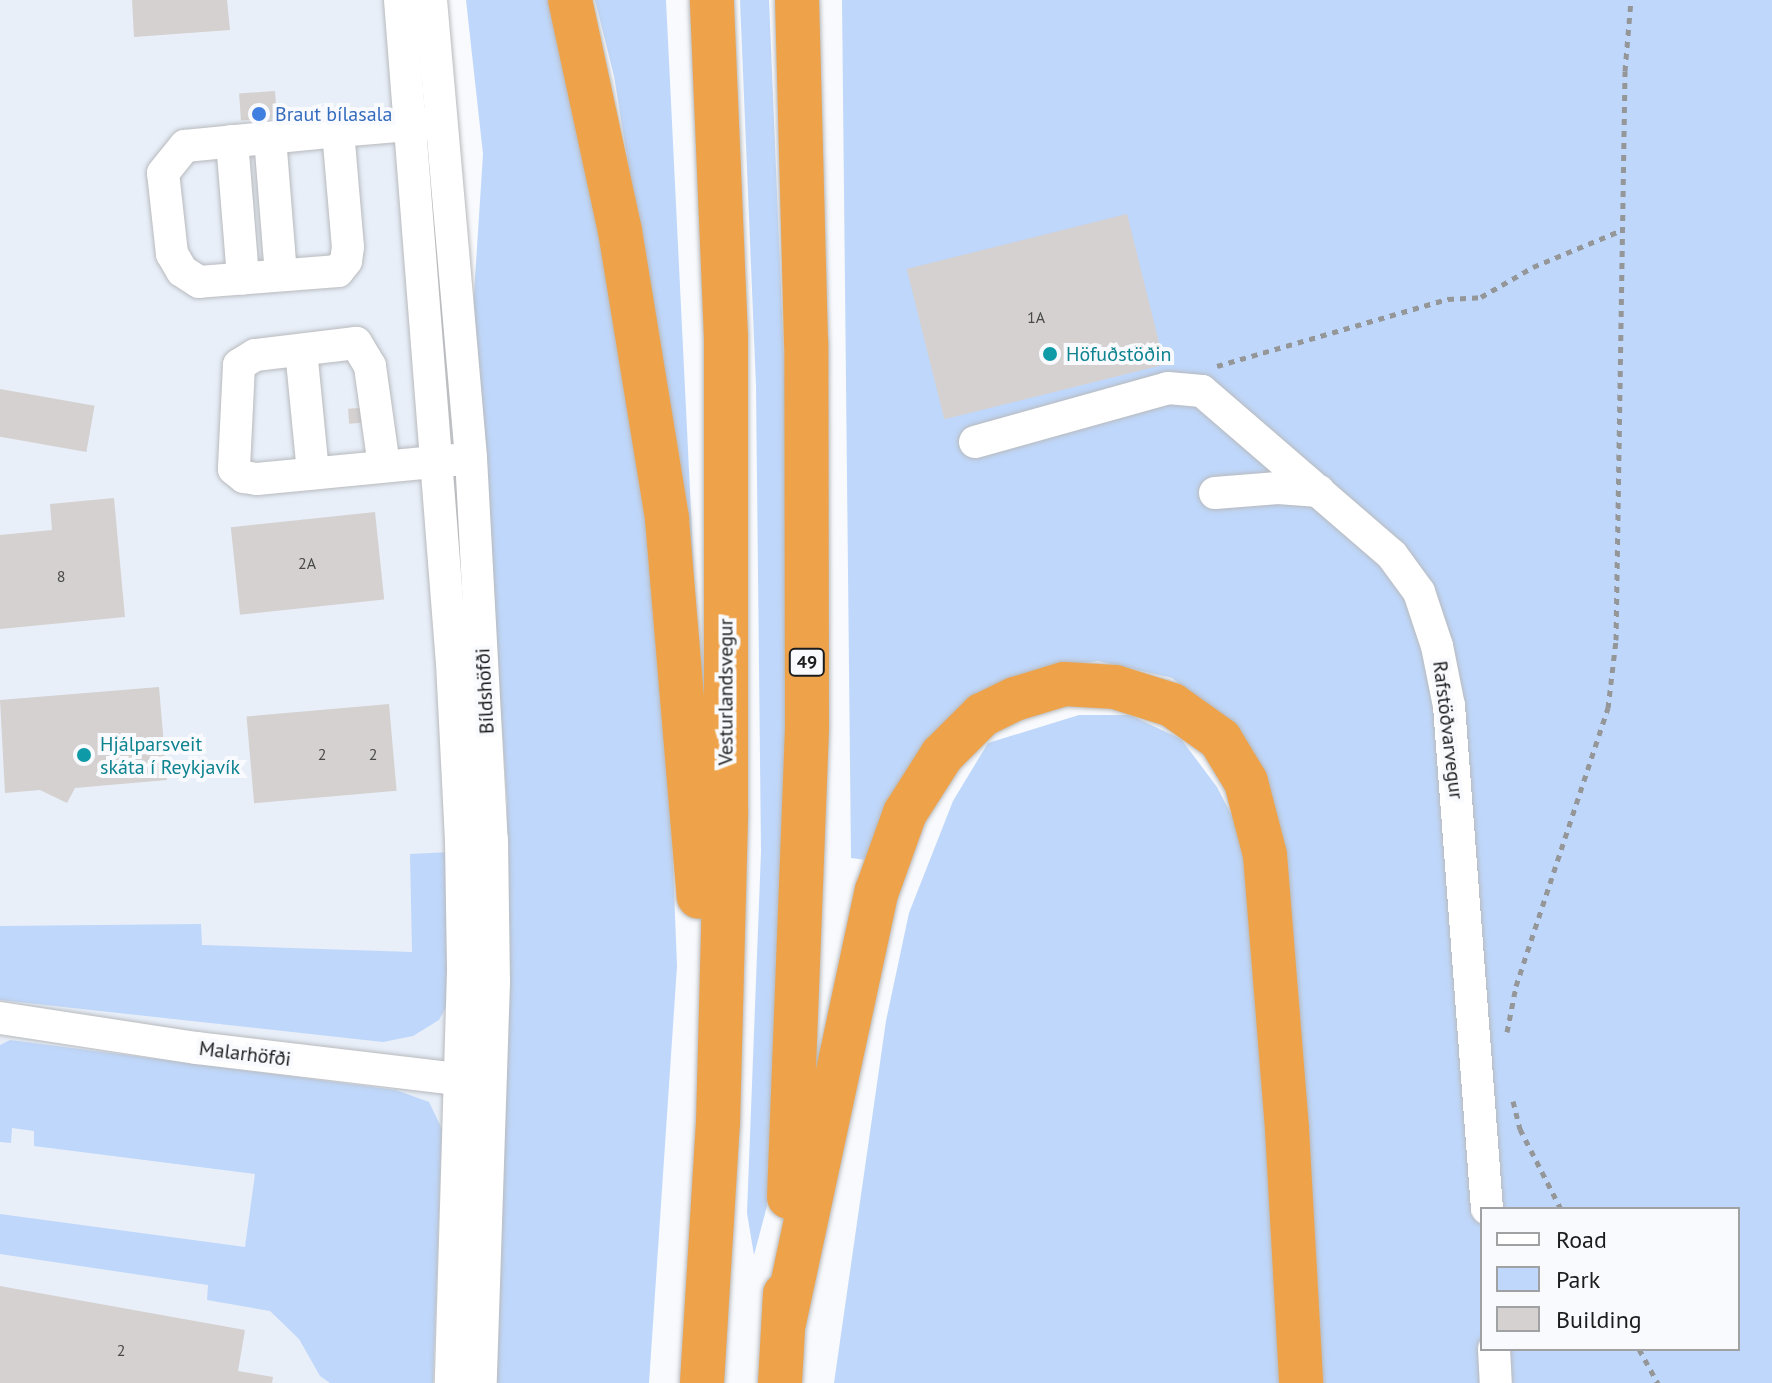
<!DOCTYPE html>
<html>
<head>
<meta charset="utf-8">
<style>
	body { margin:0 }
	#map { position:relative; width:1772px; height:1383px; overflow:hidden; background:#f8fafd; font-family:"PT Sans",sans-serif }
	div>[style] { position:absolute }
	.built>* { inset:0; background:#e8eff9 }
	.green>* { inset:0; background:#bfd7fa }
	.building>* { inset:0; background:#d5d1d0; transform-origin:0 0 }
	.path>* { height:5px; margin-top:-2.5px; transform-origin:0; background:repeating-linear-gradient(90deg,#949698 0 6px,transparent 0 12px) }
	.roads { filter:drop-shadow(0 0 2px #b8babd) drop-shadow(0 0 2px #b8babd) }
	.minor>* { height:32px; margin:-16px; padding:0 16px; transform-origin:16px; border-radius:16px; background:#fff }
	.highway>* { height:44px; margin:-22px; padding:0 22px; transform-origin:22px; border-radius:22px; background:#eea34b }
	.dots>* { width:22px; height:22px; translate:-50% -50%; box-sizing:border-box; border:4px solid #f8fafd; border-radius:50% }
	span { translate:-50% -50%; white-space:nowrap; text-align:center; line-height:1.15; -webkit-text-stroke:8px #f8fafd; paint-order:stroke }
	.number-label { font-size:16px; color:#4a494a }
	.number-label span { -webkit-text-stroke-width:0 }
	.shield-label span { padding:2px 6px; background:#f8fafd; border:2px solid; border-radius:6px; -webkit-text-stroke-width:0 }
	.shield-label { font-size:18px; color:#1b1c1d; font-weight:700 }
	.shop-label { font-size:20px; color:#366cbe }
	.left { translate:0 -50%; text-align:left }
	.culture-label { font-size:20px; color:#0d838f }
	.street-label { font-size:20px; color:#1b1c1d }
	.legend { position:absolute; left:1480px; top:1207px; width:260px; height:144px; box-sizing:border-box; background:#f8fafd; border:2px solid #a0a1a3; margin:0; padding:10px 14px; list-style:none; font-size:24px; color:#1b1c1d }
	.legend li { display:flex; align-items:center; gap:16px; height:40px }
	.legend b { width:40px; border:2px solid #a0a1a3 }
</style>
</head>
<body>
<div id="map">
	<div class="built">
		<i style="clip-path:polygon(0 0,415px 0,458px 520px,479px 919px,467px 1383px,0 1383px)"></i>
	</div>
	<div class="green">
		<i style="clip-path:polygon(466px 0,548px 0,645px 422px,663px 610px,677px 966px,649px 1383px,492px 1383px,504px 1141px,507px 802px,473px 310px,483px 154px)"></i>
		<i style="clip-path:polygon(595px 0,666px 0,694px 573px,614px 76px)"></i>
		<i style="clip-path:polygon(740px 0,769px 0,786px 408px,785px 852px,767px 1206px,754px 1255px,747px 1213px,761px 852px,756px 386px)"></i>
		<i style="clip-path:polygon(evenodd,842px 0,1772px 0,1772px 1383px,1316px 1383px,1289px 951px,1217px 714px,1172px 678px,1098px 661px,1039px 669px,874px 861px,851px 858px,842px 0,1482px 1209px,1738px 1209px,1738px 1349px,1482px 1349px,1482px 1209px)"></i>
		<i style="clip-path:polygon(1079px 715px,1130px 715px,1181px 739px,1217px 787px,1253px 856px,1285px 1383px,834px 1383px,886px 1021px,909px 913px,953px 801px,988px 743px)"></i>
		<i style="clip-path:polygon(451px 852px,451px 998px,439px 1020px,413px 1036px,383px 1042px,0 1000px,0 926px,201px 924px,202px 945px,412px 952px,410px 854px)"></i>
		<i style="clip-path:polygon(10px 1040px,396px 1090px,429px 1102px,442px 1129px,433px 1383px,330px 1383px,320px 1376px,299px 1339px,270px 1311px,207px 1300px,208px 1285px,0 1254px,0 1214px,245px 1247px,255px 1174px,34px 1146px,34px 1131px,12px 1128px,11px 1143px,0 1142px,0 1045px)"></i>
	</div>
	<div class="building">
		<i style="clip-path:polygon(132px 0,227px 0,230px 30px,134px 37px)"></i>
		<i style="left:275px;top:91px;width:27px;height:36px;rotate:86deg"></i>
		<i style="left:1127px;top:214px;width:155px;height:227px;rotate:76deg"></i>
		<i style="left:0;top:389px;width:96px;height:47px;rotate:10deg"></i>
		<i style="left:372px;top:407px;width:15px;height:24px;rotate:86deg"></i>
		<i style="clip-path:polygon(114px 498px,125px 617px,0 629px,0 535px,52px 530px,50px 504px)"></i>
		<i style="left:375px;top:512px;width:88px;height:145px;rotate:84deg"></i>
		<i style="clip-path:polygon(159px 687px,167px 780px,75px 788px,67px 803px,40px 790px,5px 793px,0 700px)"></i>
		<i style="left:389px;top:704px;width:87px;height:143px;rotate:85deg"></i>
		<i style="clip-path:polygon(0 1286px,245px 1330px,238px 1371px,273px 1377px,272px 1383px,0 1383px)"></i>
	</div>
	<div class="path">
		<i style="left:1217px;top:366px;width:241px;rotate:-16.2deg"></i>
		<i style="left:1448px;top:299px;width:33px;rotate:-3deg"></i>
		<i style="left:1481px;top:297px;width:60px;rotate:-30deg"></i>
		<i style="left:1533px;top:267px;width:96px;rotate:-22.6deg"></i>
		<i style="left:1507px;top:1032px;width:47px;rotate:-78.9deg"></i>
		<i style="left:1516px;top:986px;width:293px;rotate:-71.7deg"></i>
		<i style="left:1608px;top:708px;width:68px;rotate:-83.3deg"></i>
		<i style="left:1616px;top:640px;width:569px;rotate:-89.09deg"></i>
		<i style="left:1625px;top:71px;width:71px;rotate:-85.2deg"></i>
		<i style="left:1513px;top:1101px;width:29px;rotate:76deg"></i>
		<i style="left:1520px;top:1129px;width:90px;rotate:62.9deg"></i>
		<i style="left:1639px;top:1349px;width:39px;rotate:61deg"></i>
	</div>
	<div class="roads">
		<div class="minor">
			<i style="left:400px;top:0;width:665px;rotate:85.52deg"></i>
			<i style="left:452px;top:663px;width:178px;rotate:87.1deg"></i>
			<i style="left:461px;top:841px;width:130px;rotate:89.1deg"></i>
			<i style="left:463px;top:971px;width:412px;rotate:91.7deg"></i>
			<i style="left:431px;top:0;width:460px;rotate:85deg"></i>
			<i style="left:471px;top:458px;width:383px;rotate:86.9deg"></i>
			<i style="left:492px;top:840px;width:142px;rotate:89.2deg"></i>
			<i style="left:494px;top:982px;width:401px;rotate:91.9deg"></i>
			<i style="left:338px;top:131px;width:116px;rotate:85.1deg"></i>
			<i style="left:348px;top:247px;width:14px;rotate:98deg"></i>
			<i style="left:346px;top:261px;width:13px;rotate:129deg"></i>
			<i style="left:338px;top:271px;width:139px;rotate:175.5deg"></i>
			<i style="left:199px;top:282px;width:20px;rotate:-147deg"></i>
			<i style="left:182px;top:271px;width:20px;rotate:-120deg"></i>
			<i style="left:172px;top:254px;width:81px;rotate:-96.3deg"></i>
			<i style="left:163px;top:173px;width:35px;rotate:-51deg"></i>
			<i style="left:185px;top:146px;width:154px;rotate:-5.6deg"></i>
			<i style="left:338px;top:131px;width:95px;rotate:-4.8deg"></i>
			<i style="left:270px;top:138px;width:137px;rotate:85.4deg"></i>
			<i style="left:232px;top:141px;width:138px;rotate:85.4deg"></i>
			<i style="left:301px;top:350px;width:124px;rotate:84.4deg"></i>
			<i style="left:975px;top:442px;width:200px;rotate:-15.6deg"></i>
			<i style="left:1168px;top:388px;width:34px;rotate:5deg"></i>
			<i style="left:1202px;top:391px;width:251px;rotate:40.8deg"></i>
			<i style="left:1392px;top:555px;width:46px;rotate:53.9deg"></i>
			<i style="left:1419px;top:592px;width:57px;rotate:71.6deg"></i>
			<i style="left:1437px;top:646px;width:61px;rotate:78.7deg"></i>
			<i style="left:1449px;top:706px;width:504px;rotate:85.68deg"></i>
			<i style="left:384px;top:466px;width:101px;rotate:-98deg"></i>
			<i style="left:370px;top:366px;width:27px;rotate:-121deg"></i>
			<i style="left:356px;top:343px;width:102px;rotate:173.2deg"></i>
			<i style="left:255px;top:355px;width:19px;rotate:148deg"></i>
			<i style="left:239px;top:365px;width:104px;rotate:92.8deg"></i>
			<i style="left:234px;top:469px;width:13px;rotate:39deg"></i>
			<i style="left:244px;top:477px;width:13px;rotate:9deg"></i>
			<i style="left:257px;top:479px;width:200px;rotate:-5.5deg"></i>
			<i style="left:1215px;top:493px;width:63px;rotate:-4.5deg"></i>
			<i style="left:1278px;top:488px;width:41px;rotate:4.2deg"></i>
			<i style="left:0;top:1018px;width:199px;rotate:8.7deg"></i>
			<i style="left:197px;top:1048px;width:286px;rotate:6.8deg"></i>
			<i style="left:1494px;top:1349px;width:34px;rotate:87deg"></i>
		</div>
		<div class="highway">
			<i style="left:570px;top:0;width:236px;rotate:77.8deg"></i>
			<i style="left:620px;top:231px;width:292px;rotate:80.7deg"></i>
			<i style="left:667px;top:519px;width:379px;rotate:85.2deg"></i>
			<i style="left:789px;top:1197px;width:470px;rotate:-87.8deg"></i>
			<i style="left:807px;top:727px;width:385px;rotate:-90.1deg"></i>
			<i style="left:806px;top:342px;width:342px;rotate:-91.5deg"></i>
			<i style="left:784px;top:1323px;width:442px;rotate:-77.9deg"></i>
			<i style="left:877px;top:891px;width:83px;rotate:-70.3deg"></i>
			<i style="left:905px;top:813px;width:69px;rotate:-57.5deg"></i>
			<i style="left:942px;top:755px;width:57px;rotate:-45deg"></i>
			<i style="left:982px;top:715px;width:37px;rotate:-26deg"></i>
			<i style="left:1015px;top:699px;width:51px;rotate:-17deg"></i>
			<i style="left:1064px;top:684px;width:51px;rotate:3.4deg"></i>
			<i style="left:1115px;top:687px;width:60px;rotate:17.5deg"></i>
			<i style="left:1172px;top:705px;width:59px;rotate:35.3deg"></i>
			<i style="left:1220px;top:739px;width:50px;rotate:58.8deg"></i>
			<i style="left:1246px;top:782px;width:75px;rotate:75.4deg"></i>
			<i style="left:1265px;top:855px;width:275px;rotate:85.4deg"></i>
			<i style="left:1287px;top:1129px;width:254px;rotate:86.8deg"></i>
			<i style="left:702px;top:1383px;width:260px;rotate:-86.5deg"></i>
			<i style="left:718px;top:1123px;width:312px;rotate:-88.5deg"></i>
			<i style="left:726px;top:811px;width:473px;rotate:-90deg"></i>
			<i style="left:726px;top:338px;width:338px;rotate:-92.4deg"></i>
			<i style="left:780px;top:1383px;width:89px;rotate:-86.8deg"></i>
		</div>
	</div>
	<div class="dots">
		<i style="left:259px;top:114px;background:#3f7fe0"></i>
		<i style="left:1050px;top:354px;background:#0f9aa8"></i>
		<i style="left:84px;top:755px;background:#0f9aa8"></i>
	</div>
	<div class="number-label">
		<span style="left:1036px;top:317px">1A</span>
		<span style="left:307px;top:563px">2A</span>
		<span style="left:61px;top:576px">8</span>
		<span style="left:322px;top:754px">2</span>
		<span style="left:373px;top:754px">2</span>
		<span style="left:121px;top:1350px">2</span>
	</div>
	<div class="shield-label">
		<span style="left:807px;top:662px">49</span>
	</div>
	<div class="shop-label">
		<span class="left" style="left:275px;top:114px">Braut bílasala</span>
	</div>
	<div class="culture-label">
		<span class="left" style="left:1066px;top:354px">Höfuðstöðin</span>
		<span class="left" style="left:100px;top:756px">Hjálparsveit<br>skáta í Reykjavík</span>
	</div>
	<div class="street-label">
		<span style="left:485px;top:691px;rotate:-93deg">Bíldshöfði</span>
		<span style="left:726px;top:692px;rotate:-90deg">Vesturlandsvegur</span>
		<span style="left:1448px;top:730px;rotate:83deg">Rafstöðvarvegur</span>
		<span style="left:245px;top:1054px;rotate:7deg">Malarhöfði</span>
	</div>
	<ul class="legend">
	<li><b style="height:10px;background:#fff"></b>Road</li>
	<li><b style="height:22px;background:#bfd7fa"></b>Park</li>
	<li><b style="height:22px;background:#d5d1d0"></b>Building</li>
	</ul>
</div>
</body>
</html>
